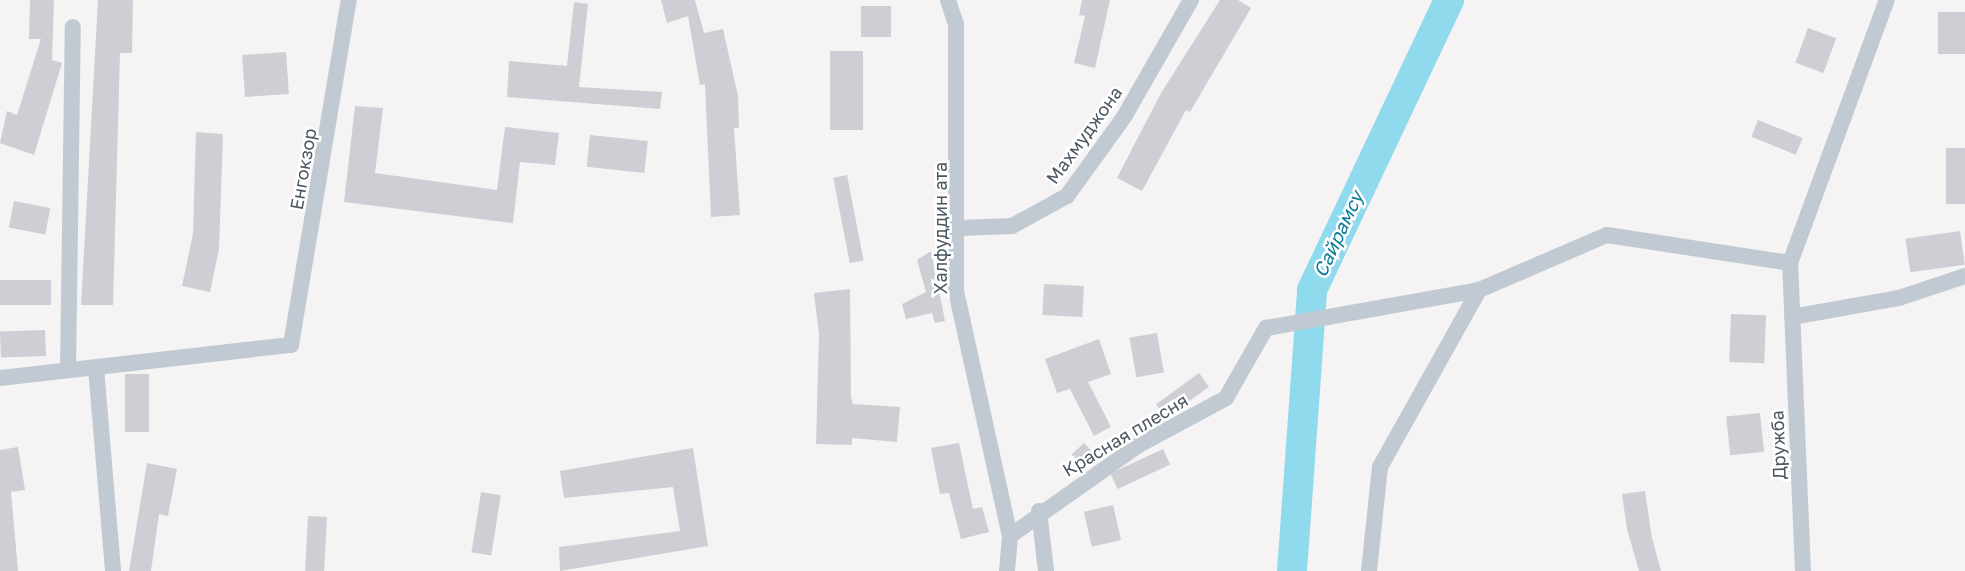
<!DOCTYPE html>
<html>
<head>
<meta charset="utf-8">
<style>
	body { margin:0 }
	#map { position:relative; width:1965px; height:571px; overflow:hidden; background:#f5f3f3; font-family:"Golos Text",sans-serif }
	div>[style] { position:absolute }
	.river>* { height:30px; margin:-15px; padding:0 15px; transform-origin:15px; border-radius:15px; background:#90daee }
	.building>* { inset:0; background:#cdcfd5; transform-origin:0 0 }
	.street>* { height:16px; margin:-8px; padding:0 8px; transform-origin:8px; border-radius:8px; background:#c1cad2 }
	span { translate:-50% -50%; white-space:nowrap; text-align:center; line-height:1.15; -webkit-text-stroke:5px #fff; paint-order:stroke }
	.street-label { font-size:18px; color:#4a5661 }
	.water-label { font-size:19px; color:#0c7c9b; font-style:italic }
</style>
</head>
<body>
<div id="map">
	<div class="river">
		<i style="left:1292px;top:571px;width:282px;rotate:-85.9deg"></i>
		<i style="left:1312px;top:290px;width:321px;rotate:-64.7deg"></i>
	</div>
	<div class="building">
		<i style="clip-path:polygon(30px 0,54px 0,52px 60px,62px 63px,34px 155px,0 143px,7px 111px,17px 115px,41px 39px,29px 39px)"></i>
		<i style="clip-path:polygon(98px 0,133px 0,132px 53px,120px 53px,113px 305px,81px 305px)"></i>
		<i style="clip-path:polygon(661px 0,695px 0,704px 33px,723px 29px,738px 96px,739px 128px,734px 128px,740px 215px,711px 217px,705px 84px,700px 85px,688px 16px,667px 23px)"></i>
		<i style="clip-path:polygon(1082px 0,1110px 0,1095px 68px,1074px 63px,1085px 16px,1079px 15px)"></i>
		<i style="clip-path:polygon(1220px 0,1238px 0,1251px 8px,1190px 112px,1186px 110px,1142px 191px,1117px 178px,1161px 93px)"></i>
		<i style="clip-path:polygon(574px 2px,588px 4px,579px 87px,662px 92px,660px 109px,507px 97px,509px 61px,567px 66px)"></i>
		<i style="left:861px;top:6px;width:30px;height:31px"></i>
		<i style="left:1965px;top:12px;width:42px;height:27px;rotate:90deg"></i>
		<i style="left:1808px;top:28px;width:30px;height:37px;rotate:20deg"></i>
		<i style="left:830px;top:51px;width:33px;height:79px"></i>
		<i style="left:286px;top:52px;width:42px;height:44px;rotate:86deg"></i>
		<i style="clip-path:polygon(355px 106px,383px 108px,375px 173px,497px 190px,505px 127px,559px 133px,555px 165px,520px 162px,513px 223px,344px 202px)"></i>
		<i style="left:1758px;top:120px;width:48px;height:18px;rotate:22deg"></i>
		<i style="clip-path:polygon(196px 132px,223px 134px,219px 249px,210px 292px,182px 286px,193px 234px)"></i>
		<i style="left:590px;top:135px;width:58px;height:32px;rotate:6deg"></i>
		<i style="left:1946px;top:148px;width:19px;height:56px"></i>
		<i style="left:847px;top:175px;width:87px;height:14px;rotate:79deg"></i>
		<i style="left:14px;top:201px;width:37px;height:27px;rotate:11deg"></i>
		<i style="left:1960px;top:231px;width:34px;height:55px;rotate:82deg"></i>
		<i style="clip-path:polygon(931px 251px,945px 321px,935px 323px,932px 313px,906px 319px,902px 304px,926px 292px,917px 260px)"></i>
		<i style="left:51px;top:280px;width:25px;height:51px;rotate:90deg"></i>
		<i style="left:1044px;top:284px;width:40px;height:31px;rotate:3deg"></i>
		<i style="clip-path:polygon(850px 289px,851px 397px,853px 404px,900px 407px,897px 442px,852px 438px,852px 445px,816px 444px,819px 334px,814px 293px)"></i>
		<i style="left:1731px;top:314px;width:35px;height:48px;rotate:2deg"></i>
		<i style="left:45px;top:330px;width:26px;height:45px;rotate:88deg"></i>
		<i style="left:1157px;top:333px;width:40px;height:28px;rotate:80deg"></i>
		<i style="clip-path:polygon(1099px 339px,1111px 374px,1088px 382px,1111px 427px,1094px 436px,1070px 389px,1057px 393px,1045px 359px)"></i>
		<i style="left:1199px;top:373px;width:17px;height:53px;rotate:54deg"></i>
		<i style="left:125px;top:374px;width:24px;height:58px"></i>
		<i style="left:1760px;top:413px;width:39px;height:34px;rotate:84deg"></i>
		<i style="clip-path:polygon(959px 443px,973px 509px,982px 507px,989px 532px,961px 539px,949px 493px,940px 494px,931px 448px)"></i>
		<i style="left:1084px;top:443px;width:19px;height:17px;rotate:47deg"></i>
		<i style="clip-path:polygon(18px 447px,25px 490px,11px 492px,18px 571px,0 571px,0 450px)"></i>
		<i style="clip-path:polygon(693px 448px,708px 546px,560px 571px,559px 547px,680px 531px,673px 487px,564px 498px,560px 471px)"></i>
		<i style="left:1163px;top:449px;width:17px;height:58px;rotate:65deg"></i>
		<i style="clip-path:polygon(147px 463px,177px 469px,168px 516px,159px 514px,151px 571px,129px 571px)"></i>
		<i style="clip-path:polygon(1645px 491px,1652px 538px,1661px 571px,1639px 571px,1627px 529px,1622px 494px)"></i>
		<i style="left:481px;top:492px;width:20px;height:61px;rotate:9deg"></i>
		<i style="left:1113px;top:505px;width:36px;height:30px;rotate:77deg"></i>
		<i style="left:308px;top:516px;width:19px;height:55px;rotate:3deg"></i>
	</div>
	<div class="street">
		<i style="left:948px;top:0;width:25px;rotate:72deg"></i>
		<i style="left:956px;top:24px;width:267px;rotate:90deg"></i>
		<i style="left:956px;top:291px;width:251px;rotate:77.6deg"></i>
		<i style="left:960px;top:228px;width:52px;rotate:-2.2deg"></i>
		<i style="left:1012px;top:226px;width:63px;rotate:-28.6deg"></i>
		<i style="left:1067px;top:196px;width:97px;rotate:-54.2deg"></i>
		<i style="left:1124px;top:117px;width:135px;rotate:-60.2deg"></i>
		<i style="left:1792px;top:317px;width:109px;rotate:-10.1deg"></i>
		<i style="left:1899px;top:298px;width:70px;rotate:-18.4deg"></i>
		<i style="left:96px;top:368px;width:204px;rotate:85.2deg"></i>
		<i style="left:68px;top:370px;width:343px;rotate:-89.2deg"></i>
		<i style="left:0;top:378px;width:293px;rotate:-6.5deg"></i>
		<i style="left:291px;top:345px;width:350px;rotate:-80.5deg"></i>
		<i style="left:1039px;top:511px;width:60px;rotate:83.3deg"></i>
		<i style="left:1007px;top:571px;width:35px;rotate:-85deg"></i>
		<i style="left:1010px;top:536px;width:156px;rotate:-35.3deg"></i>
		<i style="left:1137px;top:446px;width:101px;rotate:-28.3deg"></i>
		<i style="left:1226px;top:398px;width:81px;rotate:-60.3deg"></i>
		<i style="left:1266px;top:328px;width:216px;rotate:-10.1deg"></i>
		<i style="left:1369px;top:571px;width:105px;rotate:-84deg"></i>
		<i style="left:1380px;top:467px;width:203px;rotate:-60.8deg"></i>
		<i style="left:1479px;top:290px;width:139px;rotate:-23.3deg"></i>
		<i style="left:1607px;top:235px;width:185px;rotate:8.7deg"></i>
		<i style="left:1803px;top:571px;width:308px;rotate:-92.4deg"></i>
		<i style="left:1790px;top:263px;width:280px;rotate:-69.8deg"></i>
	</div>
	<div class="street-label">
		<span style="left:1084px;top:135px;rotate:-54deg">Махмуджона</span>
		<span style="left:303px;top:169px;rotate:-80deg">Енгокзор</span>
		<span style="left:940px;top:228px;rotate:-90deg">Халфуддин ата</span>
		<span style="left:1125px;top:435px;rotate:-31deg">Красная плесня</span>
		<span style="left:1778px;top:445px;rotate:-92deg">Дружба</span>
	</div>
	<div class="water-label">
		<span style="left:1338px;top:234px;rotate:-65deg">Сайрамсу</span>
	</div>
</div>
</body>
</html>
